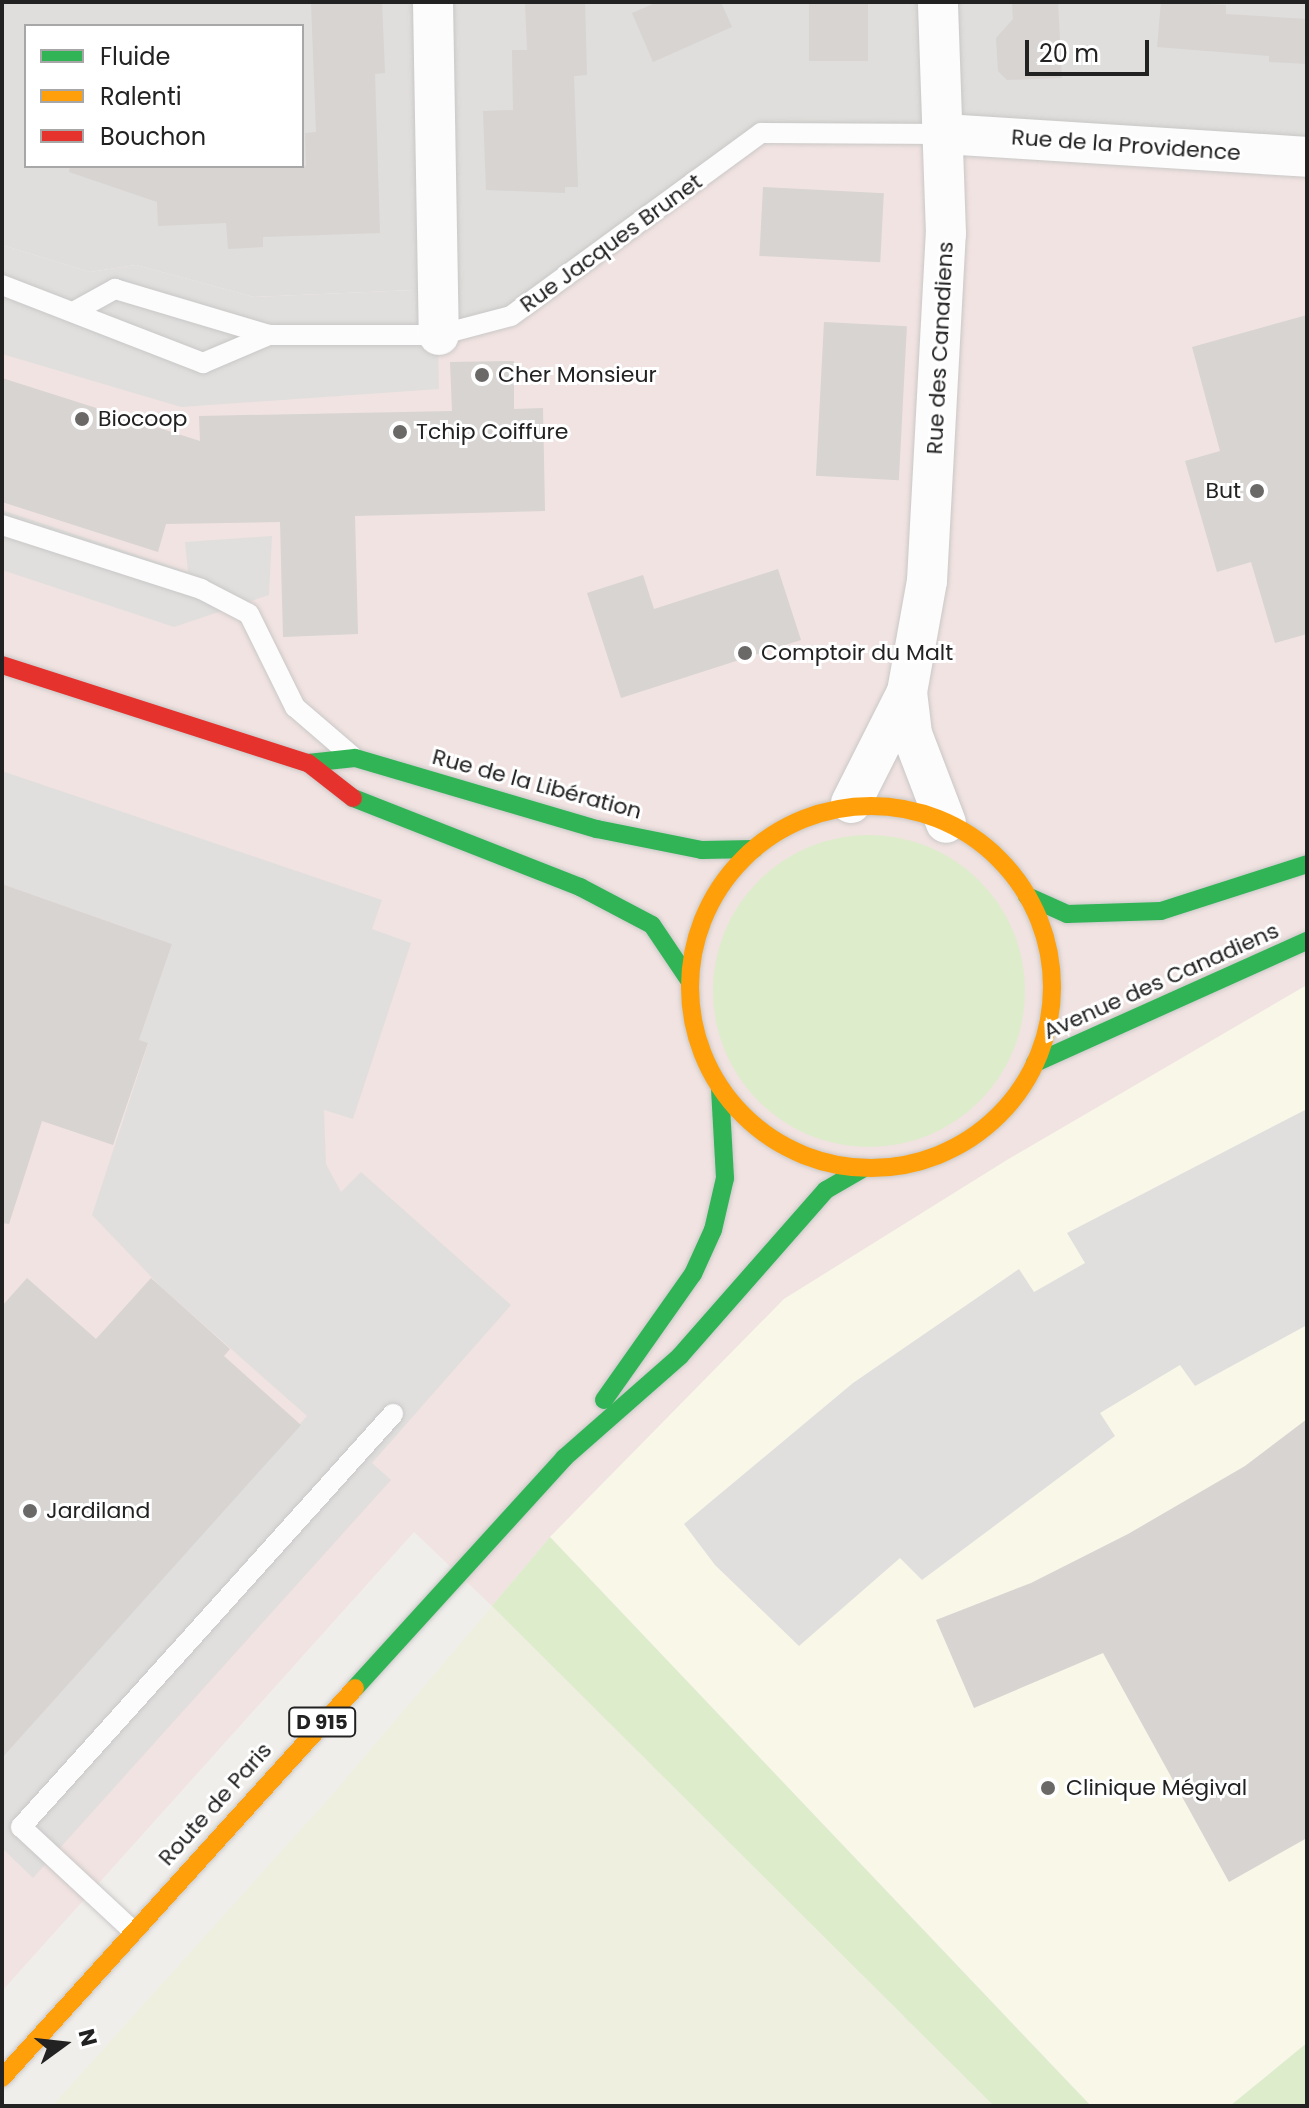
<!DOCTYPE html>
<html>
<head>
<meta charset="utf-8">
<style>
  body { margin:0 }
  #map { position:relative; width:1309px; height:2108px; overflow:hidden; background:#f0eeeb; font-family:Poppins,sans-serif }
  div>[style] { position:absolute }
  .residential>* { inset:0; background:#dfdedc }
  .commercial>* { inset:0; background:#f1e3e1 }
  .education>* { inset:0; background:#f8f7e8 }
  .farmland>* { inset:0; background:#efefdf }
  .grass>* { inset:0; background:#ddeccb }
  .round { border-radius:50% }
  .parking>* { inset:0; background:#e0dfde }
  .building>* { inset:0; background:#d7d4d2; transform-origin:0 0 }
  .roads { filter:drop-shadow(0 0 2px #c9c8c7) drop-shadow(0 0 2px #c9c8c7) }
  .lane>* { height:20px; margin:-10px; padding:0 10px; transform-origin:10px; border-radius:10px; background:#fdfcfc }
  .street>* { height:40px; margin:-20px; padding:0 20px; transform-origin:20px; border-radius:20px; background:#fdfcfc }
  .fast>* { height:18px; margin:-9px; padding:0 9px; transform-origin:9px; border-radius:9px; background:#30b455 }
  .slow>* { height:18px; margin:-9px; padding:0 9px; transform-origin:9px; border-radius:9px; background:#ff9f0a }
  .slow>.ring { margin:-9px; padding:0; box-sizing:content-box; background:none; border:18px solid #ff9f0a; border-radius:50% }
  .jam>* { height:18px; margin:-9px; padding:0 9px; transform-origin:9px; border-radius:9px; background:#e5322d }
  .dots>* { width:22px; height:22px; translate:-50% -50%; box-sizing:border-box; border:4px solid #fff; border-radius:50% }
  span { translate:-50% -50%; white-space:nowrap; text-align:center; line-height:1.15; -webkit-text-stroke:6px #fff; paint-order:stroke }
  .shield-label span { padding:2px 6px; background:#fff; border:2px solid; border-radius:6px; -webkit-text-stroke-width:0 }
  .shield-label { font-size:20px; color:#222; font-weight:700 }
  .street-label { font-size:22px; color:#222 }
  .poi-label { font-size:22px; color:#222 }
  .left { translate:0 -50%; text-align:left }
  .right { translate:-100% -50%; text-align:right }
  .frame { position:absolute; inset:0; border:4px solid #222; pointer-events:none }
  .legend { position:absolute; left:24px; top:24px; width:280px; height:144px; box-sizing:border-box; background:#fff; border:2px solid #a7a7a7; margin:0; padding:10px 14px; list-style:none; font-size:24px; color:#222 }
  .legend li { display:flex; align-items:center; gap:16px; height:40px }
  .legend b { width:40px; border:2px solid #a7a7a7 }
  .north { position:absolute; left:24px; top:2004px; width:80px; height:80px; -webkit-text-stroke:6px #fff; paint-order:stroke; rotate:75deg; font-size:22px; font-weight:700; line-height:32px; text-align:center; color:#222 }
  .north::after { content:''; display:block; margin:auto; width:28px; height:36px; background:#222; clip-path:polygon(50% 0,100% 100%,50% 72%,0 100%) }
  .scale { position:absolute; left:1025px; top:40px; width:124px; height:36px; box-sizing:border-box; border:4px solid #222; border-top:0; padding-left:10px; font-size:24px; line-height:28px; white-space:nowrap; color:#222; -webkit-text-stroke:6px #fff; paint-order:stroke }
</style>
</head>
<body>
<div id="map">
  <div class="residential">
    <i style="clip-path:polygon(evenodd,2px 2px,1307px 2px,1307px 172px,511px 316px,439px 335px,436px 289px,254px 297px,136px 265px,90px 272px,2px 245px,2px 2px,26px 26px,302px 26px,302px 166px,26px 166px,26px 26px)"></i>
  </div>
  <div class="commercial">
    <i style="clip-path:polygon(761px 133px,915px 135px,1307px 172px,1307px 985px,1007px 1160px,784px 1299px,550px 1537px,492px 1606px,414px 1532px,2px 1991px,2px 245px,90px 272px,136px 265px,254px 297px,437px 289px,439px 334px,511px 316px)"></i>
  </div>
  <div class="education">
    <i style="clip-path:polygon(1307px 985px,1307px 2043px,1230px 2106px,1091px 2106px,550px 1537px,784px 1299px,1007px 1160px)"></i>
  </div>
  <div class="farmland">
    <i style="clip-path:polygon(492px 1606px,994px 2106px,52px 2106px,331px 1796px)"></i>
  </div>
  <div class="grass">
    <i class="round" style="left:713px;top:835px;width:312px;height:312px"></i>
    <i style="clip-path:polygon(550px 1537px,1027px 2039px,1091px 2106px,994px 2106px,492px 1606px)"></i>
    <i style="clip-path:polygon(1307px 2043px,1307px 2106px,1230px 2106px)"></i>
  </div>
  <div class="parking">
    <i style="clip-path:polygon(2px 245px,90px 272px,136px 265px,254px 297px,437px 289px,439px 389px,181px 407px,2px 354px)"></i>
    <i style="clip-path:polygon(2px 510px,188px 572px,185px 542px,272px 536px,269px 595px,174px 627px,2px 570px)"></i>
    <i style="clip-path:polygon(2px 771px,382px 900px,372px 929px,411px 943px,353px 1119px,324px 1110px,326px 1164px,341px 1192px,361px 1172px,511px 1305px,372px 1463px,391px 1480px,33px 1878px,2px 1848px,2px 1758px,307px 1416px,161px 1287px,92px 1215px,148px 1044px,139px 1040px,172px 944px,2px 884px)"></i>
    <i style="clip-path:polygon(1307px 1109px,1307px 1325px,1195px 1386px,1180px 1365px,1100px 1413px,1115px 1436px,922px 1580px,900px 1558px,799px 1646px,715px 1565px,684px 1524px,853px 1383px,1019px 1269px,1034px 1292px,1085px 1263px,1067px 1233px)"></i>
  </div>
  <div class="building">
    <i style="clip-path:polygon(311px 2px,382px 2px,385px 73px,375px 74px,380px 233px,263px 237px,263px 247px,228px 249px,226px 223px,158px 226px,157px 202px,69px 172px,70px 166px,306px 166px,305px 133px,316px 132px)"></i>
    <i style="clip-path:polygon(525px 2px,585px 2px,587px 75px,574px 76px,578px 187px,565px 187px,565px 193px,486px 190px,483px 111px,513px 110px,512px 50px,527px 50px)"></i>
    <i style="clip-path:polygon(658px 2px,721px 2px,732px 27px,653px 62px,632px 13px)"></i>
    <i style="left:809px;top:2px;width:59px;height:59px"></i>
    <i style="clip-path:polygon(1012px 2px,1058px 2px,1062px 78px,1007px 80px,998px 71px,996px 38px,1013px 19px)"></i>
    <i style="clip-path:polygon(1161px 2px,1226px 5px,1226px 14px,1307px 19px,1307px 64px,1269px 62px,1269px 56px,1157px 47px)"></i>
    <i style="left:763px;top:187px;width:121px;height:69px;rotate:3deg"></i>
    <i style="clip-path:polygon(1307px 315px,1307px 634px,1275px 643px,1251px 562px,1217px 572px,1185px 461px,1220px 451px,1192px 347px)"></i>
    <i style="left:824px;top:322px;width:83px;height:154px;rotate:3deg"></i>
    <i style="clip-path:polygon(514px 361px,514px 409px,543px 408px,545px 511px,355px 516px,358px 634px,283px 637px,280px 522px,166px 524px,158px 552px,2px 502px,2px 378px,200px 441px,199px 416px,452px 411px,450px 362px)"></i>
    <i style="clip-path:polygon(778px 569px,801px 640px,621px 698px,587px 593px,643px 575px,654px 609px)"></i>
    <i style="clip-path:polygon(2px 884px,172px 944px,139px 1040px,148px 1043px,113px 1145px,42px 1121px,9px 1224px,2px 1223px)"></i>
    <i style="clip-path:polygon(27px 1278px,96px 1339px,151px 1278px,230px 1349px,224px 1356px,301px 1425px,2px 1758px,2px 1306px)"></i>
    <i style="clip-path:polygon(1307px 1419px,1307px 1838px,1229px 1882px,1103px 1653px,974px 1708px,936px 1620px,1031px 1583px,1128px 1534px,1245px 1466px)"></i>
  </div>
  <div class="roads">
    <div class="lane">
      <i style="left:2px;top:285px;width:216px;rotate:21.2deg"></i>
      <i style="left:203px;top:363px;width:72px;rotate:-23deg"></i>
      <i style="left:75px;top:311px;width:46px;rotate:-28.8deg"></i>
      <i style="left:115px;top:289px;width:161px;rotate:16.6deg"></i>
      <i style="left:269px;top:335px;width:170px"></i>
      <i style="left:439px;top:335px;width:74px;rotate:-14.8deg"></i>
      <i style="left:511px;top:316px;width:310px;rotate:-36.2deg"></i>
      <i style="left:761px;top:133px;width:183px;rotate:0.3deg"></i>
      <i style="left:2px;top:525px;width:209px;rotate:17.8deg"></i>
      <i style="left:201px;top:589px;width:54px;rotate:27.5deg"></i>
      <i style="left:249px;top:614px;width:104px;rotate:63.7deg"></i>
      <i style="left:295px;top:707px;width:75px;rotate:40.7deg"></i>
      <i style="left:132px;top:1930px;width:151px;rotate:-137.1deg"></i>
      <i style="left:21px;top:1827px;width:556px;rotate:-47.99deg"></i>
    </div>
    <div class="street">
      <i style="left:433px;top:2px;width:333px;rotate:89deg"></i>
      <i style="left:944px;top:134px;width:364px;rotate:3.6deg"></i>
      <i style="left:907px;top:692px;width:42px;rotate:83.2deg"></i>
      <i style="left:912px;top:734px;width:95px;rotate:69.1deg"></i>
      <i style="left:851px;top:803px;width:124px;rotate:-63.2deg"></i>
      <i style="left:907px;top:692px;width:113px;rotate:-79.8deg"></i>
      <i style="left:927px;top:581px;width:348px;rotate:-86.9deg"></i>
      <i style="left:946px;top:234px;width:232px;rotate:-92deg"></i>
    </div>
    <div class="fast">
      <i style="left:308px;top:763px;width:47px;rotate:-6.1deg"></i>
      <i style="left:355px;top:758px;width:252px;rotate:16.4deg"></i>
      <i style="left:597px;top:829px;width:107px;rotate:11.3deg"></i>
      <i style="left:702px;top:850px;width:52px;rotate:-1.1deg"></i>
      <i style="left:353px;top:798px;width:244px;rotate:21.4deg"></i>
      <i style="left:580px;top:887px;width:81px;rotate:27.8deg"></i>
      <i style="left:652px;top:925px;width:66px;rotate:56.1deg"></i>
      <i style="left:1027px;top:896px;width:44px;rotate:24.2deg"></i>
      <i style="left:1067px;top:914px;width:94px;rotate:-1.8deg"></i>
      <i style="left:1161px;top:911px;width:153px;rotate:-17.8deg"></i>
      <i style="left:1035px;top:1063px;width:298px;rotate:-24.2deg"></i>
      <i style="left:604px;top:1400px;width:154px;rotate:-54.8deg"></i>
      <i style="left:693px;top:1274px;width:48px;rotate:-65.6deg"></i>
      <i style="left:713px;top:1230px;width:53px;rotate:-77deg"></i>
      <i style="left:725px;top:1178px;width:90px;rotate:-93.2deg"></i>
      <i style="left:355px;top:1688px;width:311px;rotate:-47.7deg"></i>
      <i style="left:564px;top:1458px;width:154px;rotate:-41.3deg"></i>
      <i style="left:680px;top:1356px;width:221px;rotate:-48.7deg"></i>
      <i style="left:826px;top:1190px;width:44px;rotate:-30.1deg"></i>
    </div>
    <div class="slow">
      <i class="ring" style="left:690px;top:806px;width:344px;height:344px"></i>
      <i style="left:2px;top:2078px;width:526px;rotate:-47.85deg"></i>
    </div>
    <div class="jam">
      <i style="left:2px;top:665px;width:321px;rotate:17.8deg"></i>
      <i style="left:308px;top:763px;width:57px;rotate:37.9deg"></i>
    </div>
  </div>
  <div class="dots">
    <i style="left:482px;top:375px;background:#6a6968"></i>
    <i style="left:82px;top:419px;background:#6a6968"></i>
    <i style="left:400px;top:432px;background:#6a6968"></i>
    <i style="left:1257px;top:491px;background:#6a6968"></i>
    <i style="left:745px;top:653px;background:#6a6968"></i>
    <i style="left:30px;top:1511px;background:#6a6968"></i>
    <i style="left:1048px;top:1788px;background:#6a6968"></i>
  </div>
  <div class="shield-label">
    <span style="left:322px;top:1722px">D 915</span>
  </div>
  <div class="street-label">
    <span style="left:1126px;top:145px;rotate:4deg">Rue de la Providence</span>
    <span style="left:611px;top:243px;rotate:-36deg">Rue Jacques Brunet</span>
    <span style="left:940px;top:348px;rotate:-87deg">Rue des Canadiens</span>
    <span style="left:537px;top:784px;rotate:15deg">Rue de la Libération</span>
    <span style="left:1161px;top:981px;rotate:-24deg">Avenue des Canadiens</span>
    <span style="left:215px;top:1804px;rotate:-48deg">Route de Paris</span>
  </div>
  <div class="poi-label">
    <span class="left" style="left:498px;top:375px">Cher Monsieur</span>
    <span class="left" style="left:98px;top:419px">Biocoop</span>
    <span class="left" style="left:416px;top:432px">Tchip Coiffure</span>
    <span class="right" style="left:1241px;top:491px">But</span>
    <span class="left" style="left:761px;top:653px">Comptoir du Malt</span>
    <span class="left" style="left:46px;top:1511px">Jardiland</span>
    <span class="left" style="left:1066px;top:1788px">Clinique Mégival</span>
  </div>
  <div class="frame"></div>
  <ul class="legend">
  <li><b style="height:10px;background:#30b455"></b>Fluide</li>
  <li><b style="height:10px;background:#ff9f0a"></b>Ralenti</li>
  <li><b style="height:10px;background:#e5322d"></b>Bouchon</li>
  </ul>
  <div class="north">N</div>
  <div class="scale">20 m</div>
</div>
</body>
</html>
